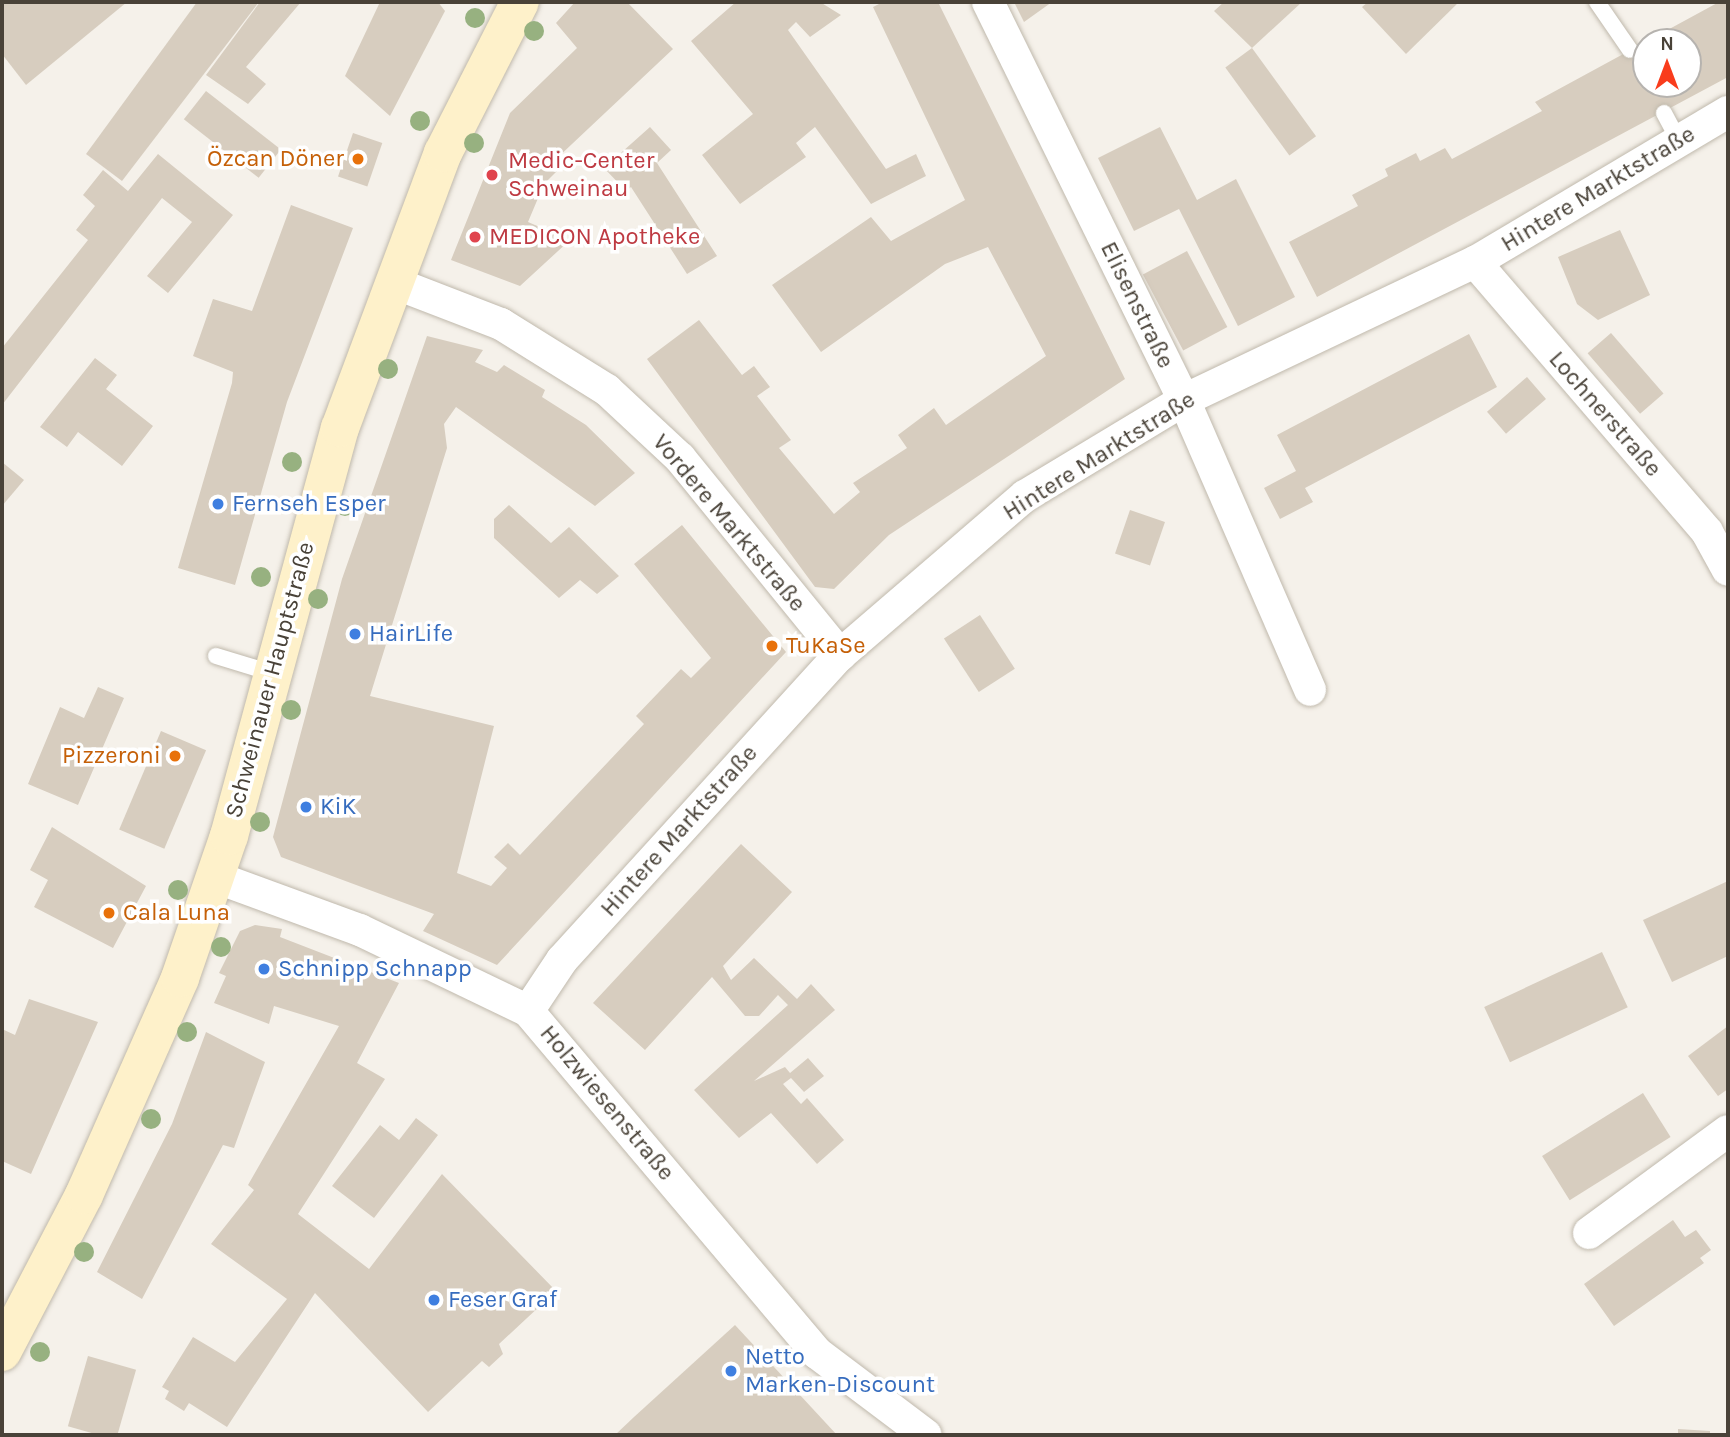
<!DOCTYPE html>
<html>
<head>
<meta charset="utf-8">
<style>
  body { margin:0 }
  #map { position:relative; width:1730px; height:1437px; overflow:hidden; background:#f5f1ea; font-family:Karla,sans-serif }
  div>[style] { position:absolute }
  .building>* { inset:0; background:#d7cdbf; transform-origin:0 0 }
  .roads { filter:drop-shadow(0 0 2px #c0b9ac) drop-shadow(0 0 2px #c0b9ac) }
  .service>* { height:16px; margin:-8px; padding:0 8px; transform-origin:8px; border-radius:8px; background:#fff }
  .minor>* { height:32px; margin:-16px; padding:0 16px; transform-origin:16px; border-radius:16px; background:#fff }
  .secondary>* { height:38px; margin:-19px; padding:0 19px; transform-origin:19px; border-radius:19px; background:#fef1ca }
  .trees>* { width:20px; height:20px; margin:-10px; border-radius:50%; background:#97b180 }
  .dots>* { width:19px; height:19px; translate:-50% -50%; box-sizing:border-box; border:4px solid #fff; border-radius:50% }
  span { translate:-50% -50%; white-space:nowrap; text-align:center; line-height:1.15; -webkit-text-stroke:7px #fff; paint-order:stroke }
  .food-label { font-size:24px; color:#c56008 }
  .right { translate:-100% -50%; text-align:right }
  .left { translate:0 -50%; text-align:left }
  .health-label { font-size:24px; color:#be3a42 }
  .street-label { font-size:24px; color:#494238 }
  .shop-label { font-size:24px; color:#366cbe }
  .frame { position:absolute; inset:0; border:4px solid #494238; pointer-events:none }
  .north { position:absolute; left:1632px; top:28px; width:70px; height:70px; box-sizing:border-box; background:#fff; border:2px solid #b6b3af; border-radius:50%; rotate:0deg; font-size:19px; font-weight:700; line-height:28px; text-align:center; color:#494238 }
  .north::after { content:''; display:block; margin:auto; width:24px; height:32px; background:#f93c1c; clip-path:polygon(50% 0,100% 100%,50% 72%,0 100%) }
</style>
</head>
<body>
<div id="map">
  <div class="building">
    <i style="clip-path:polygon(2px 2px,127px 2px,26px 85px,2px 54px)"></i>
    <i style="clip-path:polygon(197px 2px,259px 2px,122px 181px,86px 154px)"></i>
    <i style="clip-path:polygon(260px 2px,301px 2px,246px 67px,266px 84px,248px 104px,206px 75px)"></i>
    <i style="clip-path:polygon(380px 2px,438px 2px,445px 11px,390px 116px,345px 76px)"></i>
    <i style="clip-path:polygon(575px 2px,627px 2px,673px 49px,555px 160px,562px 166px,544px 184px,528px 222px,570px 240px,520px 286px,451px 260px,510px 113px,577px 48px,556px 23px)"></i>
    <i style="clip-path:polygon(736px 2px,820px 2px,841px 15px,810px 37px,796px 22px,788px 30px,886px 169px,916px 154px,926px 176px,871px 204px,815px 127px,796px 143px,806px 157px,740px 204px,702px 155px,753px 114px,691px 41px)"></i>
    <i style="clip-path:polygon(883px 2px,938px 2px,1125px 379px,889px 535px,834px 589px,815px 587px,647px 359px,699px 320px,742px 375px,754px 366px,770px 387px,757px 396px,791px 440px,779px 448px,834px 514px,860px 492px,853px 483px,907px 448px,898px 435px,934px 408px,946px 425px,1046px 356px,988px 247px,945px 264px,821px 352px,772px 285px,871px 217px,891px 241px,965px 200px,873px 7px)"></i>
    <i style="clip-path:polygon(1014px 2px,1052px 2px,1024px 22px)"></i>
    <i style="clip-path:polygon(1224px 2px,1302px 2px,1252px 48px,1214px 11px)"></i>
    <i style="clip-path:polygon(1368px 2px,1459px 2px,1406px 54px,1362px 7px)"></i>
    <i style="clip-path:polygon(evenodd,1719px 2px,1728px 2px,1728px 77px,1317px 297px,1289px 242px,1358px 206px,1352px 195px,1388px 176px,1385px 169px,1416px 153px,1420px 161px,1445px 148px,1452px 159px,1542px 111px,1535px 102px,1719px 2px,1646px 42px,1688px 42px,1688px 84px,1646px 84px,1646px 42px)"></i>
    <i style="left:1252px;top:48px;width:109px;height:33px;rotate:54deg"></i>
    <i style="left:206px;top:91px;width:95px;height:36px;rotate:38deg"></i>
    <i style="clip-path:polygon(650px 127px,671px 150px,657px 163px,717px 256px,687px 274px,631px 187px,626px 191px,604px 168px)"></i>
    <i style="clip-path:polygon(1160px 127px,1197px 200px,1236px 179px,1295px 297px,1238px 326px,1179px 209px,1134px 231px,1098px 158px)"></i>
    <i style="left:353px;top:133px;width:31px;height:46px;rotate:19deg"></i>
    <i style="clip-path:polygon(158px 154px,233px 215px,168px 293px,147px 276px,192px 222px,162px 198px,2px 405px,2px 348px,88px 240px,76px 230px,95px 206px,83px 195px,103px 170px,128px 191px)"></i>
    <i style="clip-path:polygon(291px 205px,353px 228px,287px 402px,235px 585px,178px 568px,232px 383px,233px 372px,193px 356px,213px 299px,252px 311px)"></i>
    <i style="clip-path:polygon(1620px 230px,1650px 295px,1598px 320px,1577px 304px,1558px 257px)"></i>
    <i style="left:1187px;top:251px;width:86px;height:50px;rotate:62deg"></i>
    <i style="left:1611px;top:333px;width:80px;height:31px;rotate:49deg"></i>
    <i style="clip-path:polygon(1469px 334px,1497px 387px,1305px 488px,1313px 502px,1280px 519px,1264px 488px,1296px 471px,1277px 435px)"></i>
    <i style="clip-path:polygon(427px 336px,483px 350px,475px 362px,497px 372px,504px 365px,545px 390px,542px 397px,586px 425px,635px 473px,595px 506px,456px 407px,444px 424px,447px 448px,370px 696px,494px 726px,457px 873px,491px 886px,507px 868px,494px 857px,508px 843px,520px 855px,644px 724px,636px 716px,681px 669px,691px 678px,711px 658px,634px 564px,682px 525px,786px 652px,497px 965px,423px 931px,434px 914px,281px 857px,273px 837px,342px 579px)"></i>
    <i style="clip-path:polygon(95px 358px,117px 375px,106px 389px,153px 426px,122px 466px,78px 432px,67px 447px,40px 427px)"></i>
    <i style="left:1527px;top:377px;width:29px;height:53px;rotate:49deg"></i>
    <i style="clip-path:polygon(2px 462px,24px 480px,2px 506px)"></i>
    <i style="clip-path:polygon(509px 505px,551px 543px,569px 527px,619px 576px,597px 594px,580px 580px,559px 598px,494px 538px,494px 519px)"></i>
    <i style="left:1130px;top:510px;width:37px;height:46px;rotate:19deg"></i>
    <i style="left:980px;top:615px;width:64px;height:43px;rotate:57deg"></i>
    <i style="clip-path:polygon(98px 687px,124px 698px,78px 805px,28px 784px,60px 707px,84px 718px)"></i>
    <i style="left:161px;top:731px;width:49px;height:107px;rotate:23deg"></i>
    <i style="clip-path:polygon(52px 827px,146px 886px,113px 948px,34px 907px,48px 880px,30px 870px)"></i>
    <i style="clip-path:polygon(741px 844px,792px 892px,723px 966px,731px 980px,754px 958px,797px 999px,811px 984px,835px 1010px,754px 1081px,785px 1067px,790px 1073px,808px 1058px,824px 1076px,804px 1092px,791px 1078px,783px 1084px,801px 1104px,807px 1098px,844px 1140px,817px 1164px,771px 1113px,739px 1138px,694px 1090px,788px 1005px,778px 995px,759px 1016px,745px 1016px,712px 977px,645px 1050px,593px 1003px)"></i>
    <i style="clip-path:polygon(1728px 881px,1728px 956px,1672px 982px,1643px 920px)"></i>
    <i style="clip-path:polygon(255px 925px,282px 929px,280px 937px,399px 983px,357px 1063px,385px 1079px,298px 1214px,369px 1269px,442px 1174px,556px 1291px,499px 1344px,503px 1354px,489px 1367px,482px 1361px,428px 1412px,315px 1293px,227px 1427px,189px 1403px,184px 1411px,165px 1399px,169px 1391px,162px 1387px,193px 1337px,235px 1362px,287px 1299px,211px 1244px,254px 1190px,248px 1185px,339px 1026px,274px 1006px,269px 1024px,214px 1003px,226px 976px,219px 973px,240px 931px)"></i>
    <i style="left:1602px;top:952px;width:61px;height:130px;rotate:65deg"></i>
    <i style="clip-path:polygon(29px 999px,98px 1022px,31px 1174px,2px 1161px,2px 1029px,15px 1035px)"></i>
    <i style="clip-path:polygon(1728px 1026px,1728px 1089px,1718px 1096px,1688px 1056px)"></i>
    <i style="clip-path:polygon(206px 1032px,265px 1062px,234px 1148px,223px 1145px,142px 1299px,97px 1272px,172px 1124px)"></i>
    <i style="left:1643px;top:1093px;width:52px;height:119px;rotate:58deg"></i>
    <i style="clip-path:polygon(416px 1118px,438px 1135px,374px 1218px,332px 1186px,380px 1125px,399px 1140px)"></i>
    <i style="clip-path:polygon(1673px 1220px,1685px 1237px,1696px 1230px,1711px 1250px,1700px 1258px,1704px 1263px,1614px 1326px,1584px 1284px)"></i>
    <i style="clip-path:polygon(735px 1325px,837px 1435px,615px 1435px,634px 1417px)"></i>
    <i style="left:88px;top:1356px;width:50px;height:73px;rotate:16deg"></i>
    <i style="clip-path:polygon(1678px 1429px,1710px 1431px,1710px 1435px,1678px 1435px)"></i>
  </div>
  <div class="roads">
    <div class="service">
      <i style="left:1597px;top:2px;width:58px;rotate:55.5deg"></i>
      <i style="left:1664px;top:113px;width:32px;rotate:62deg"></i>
      <i style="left:216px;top:656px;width:59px;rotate:16.9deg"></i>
    </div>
    <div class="minor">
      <i style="left:988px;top:2px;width:444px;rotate:63.8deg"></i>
      <i style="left:1184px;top:400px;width:316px;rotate:66.5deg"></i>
      <i style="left:1475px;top:262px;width:356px;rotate:49.3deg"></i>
      <i style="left:1707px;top:532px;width:43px;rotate:61.1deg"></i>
      <i style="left:392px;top:282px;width:117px;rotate:21.1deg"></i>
      <i style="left:501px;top:324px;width:125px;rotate:31.9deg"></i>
      <i style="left:607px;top:390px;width:100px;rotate:43deg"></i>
      <i style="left:680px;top:458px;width:254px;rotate:50.9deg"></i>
      <i style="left:215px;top:877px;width:154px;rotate:20.1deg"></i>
      <i style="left:360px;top:930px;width:187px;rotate:25.7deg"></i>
      <i style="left:528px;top:1011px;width:448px;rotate:49.8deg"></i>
      <i style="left:817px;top:1353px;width:136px;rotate:37deg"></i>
      <i style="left:528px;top:1011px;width:61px;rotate:-56.3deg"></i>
      <i style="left:562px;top:960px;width:413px;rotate:-47.7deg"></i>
      <i style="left:840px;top:655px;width:244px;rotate:-40.7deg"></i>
      <i style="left:1025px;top:496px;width:186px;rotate:-31.1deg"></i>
      <i style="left:1184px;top:400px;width:322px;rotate:-25.4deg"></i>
      <i style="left:1475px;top:262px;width:294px;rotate:-30.7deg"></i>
      <i style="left:1589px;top:1233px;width:172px;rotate:-36.3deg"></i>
    </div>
    <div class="secondary">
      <i style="left:2px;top:1352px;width:177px;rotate:-62.4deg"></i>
      <i style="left:84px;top:1195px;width:237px;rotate:-66.1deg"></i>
      <i style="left:180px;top:978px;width:150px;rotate:-71deg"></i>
      <i style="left:229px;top:836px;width:423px;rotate:-74.8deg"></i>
      <i style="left:340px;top:428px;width:294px;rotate:-69.5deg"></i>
      <i style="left:443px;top:153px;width:169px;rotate:-63deg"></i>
    </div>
  </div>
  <div class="trees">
    <i style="left:475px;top:18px"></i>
    <i style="left:534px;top:31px"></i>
    <i style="left:420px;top:121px"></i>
    <i style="left:474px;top:143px"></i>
    <i style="left:388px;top:369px"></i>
    <i style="left:292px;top:462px"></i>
    <i style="left:345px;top:506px"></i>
    <i style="left:261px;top:577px"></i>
    <i style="left:318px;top:599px"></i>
    <i style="left:291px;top:710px"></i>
    <i style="left:260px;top:822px"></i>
    <i style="left:178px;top:890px"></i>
    <i style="left:221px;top:947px"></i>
    <i style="left:187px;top:1032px"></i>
    <i style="left:151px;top:1119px"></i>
    <i style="left:84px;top:1252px"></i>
    <i style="left:40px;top:1352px"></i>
  </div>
  <div class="dots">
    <i style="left:358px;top:159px;background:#e8710a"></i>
    <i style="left:492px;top:175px;background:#e0444e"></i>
    <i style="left:475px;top:237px;background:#e0444e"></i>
    <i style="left:218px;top:504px;background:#3f7fe0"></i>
    <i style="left:355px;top:634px;background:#3f7fe0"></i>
    <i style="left:772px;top:646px;background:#e8710a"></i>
    <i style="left:175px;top:756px;background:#e8710a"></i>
    <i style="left:306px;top:807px;background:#3f7fe0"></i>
    <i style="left:109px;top:913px;background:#e8710a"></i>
    <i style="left:264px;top:969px;background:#3f7fe0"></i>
    <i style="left:434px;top:1300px;background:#3f7fe0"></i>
    <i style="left:731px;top:1371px;background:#3f7fe0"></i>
  </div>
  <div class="food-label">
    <span class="right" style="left:344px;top:159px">Özcan Döner</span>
    <span class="left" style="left:786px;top:646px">TuKaSe</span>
    <span class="right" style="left:161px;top:756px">Pizzeroni</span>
    <span class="left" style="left:123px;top:913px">Cala Luna</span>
  </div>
  <div class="health-label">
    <span class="left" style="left:508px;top:175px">Medic-Center<br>Schweinau</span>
    <span class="left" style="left:489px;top:237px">MEDICON Apotheke</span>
  </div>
  <div class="street-label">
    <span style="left:1598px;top:189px;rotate:-31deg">Hintere Marktstraße</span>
    <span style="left:1137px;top:305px;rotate:64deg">Elisenstraße</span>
    <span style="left:1605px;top:414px;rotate:49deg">Lochnerstraße</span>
    <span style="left:1099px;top:456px;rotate:-32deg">Hintere Marktstraße</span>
    <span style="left:729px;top:523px;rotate:50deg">Vordere Marktstraße</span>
    <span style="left:270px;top:680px;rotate:-75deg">Schweinauer Hauptstraße</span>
    <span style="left:679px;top:831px;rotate:-48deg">Hintere Marktstraße</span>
    <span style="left:607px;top:1103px;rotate:50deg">Holzwiesenstraße</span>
  </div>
  <div class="shop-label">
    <span class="left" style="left:232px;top:504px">Fernseh Esper</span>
    <span class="left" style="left:369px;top:634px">HairLife</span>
    <span class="left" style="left:320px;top:807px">KiK</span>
    <span class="left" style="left:278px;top:969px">Schnipp Schnapp</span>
    <span class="left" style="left:448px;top:1300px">Feser Graf</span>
    <span class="left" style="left:745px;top:1371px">Netto<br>Marken-Discount</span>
  </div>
  <div class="frame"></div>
  <div class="north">N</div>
</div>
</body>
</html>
